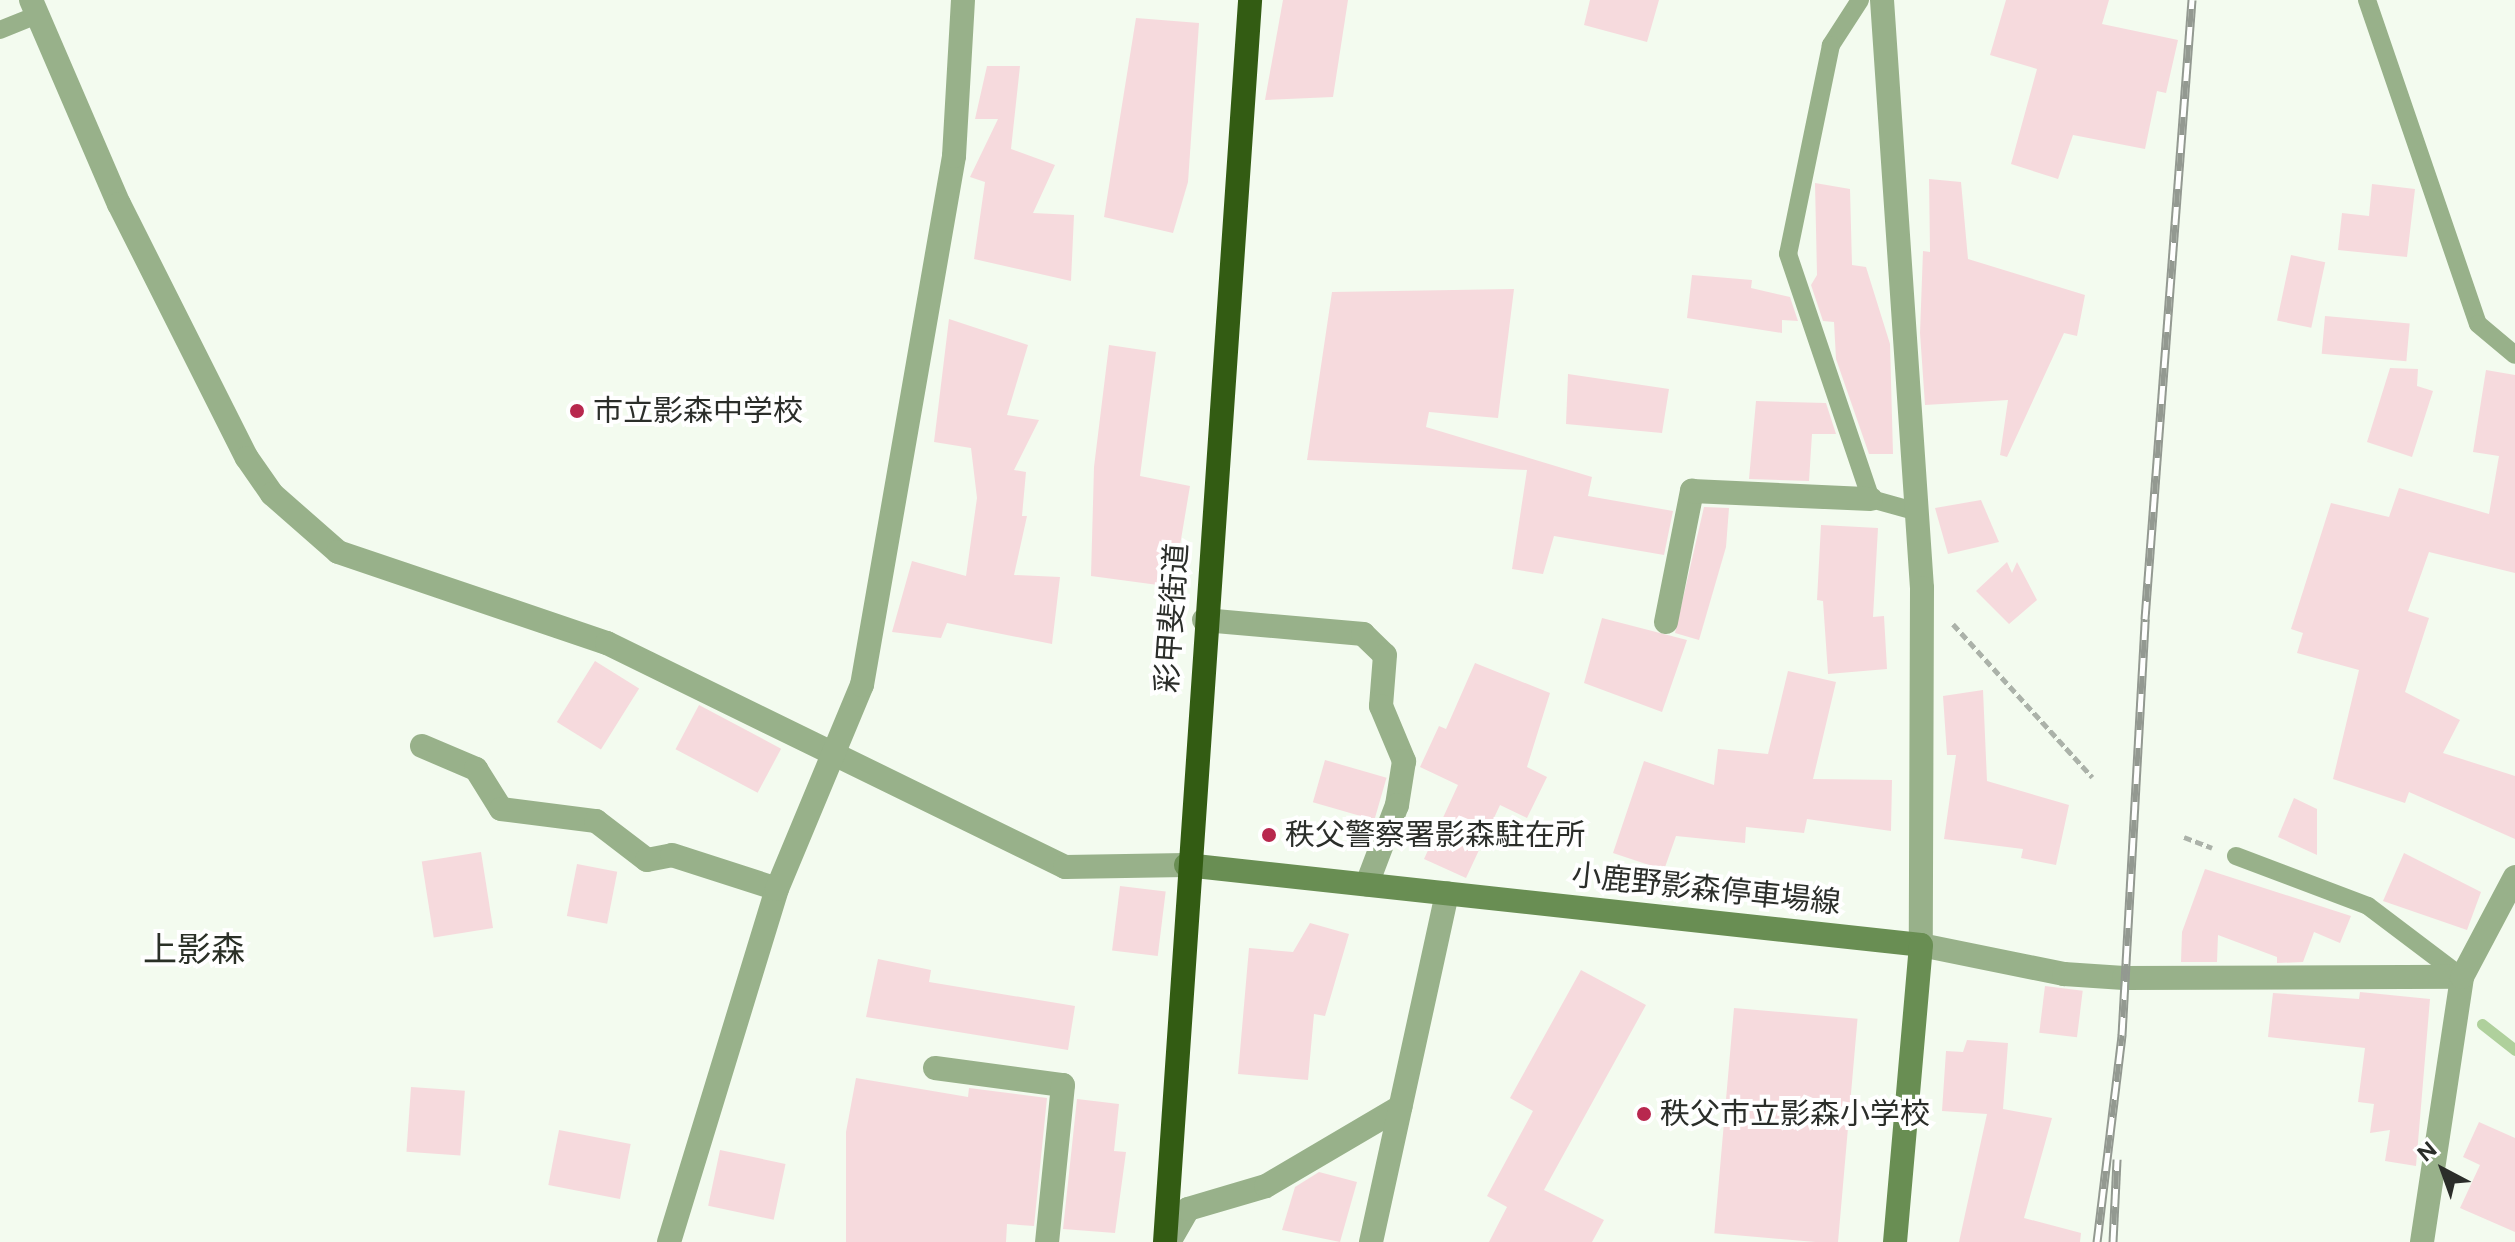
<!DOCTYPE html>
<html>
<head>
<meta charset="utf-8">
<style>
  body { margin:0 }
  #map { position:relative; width:2515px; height:1242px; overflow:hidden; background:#f3fbef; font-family:Figtree,"Noto Sans JP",sans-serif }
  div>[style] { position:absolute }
  .stream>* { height:11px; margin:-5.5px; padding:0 5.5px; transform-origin:5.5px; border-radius:5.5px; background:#afd09c }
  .building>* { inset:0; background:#f6dadd; transform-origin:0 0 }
  .path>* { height:5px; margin-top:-2.5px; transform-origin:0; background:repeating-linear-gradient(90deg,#abb2a9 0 8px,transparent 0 12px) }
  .lane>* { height:18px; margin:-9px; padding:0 9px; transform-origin:9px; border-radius:9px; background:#98b18a }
  .street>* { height:24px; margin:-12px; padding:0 12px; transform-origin:12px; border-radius:12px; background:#98b18a }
  .secondary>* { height:24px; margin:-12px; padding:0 12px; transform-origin:12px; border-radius:12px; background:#698e53 }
  .highway>* { height:24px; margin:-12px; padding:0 12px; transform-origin:12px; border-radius:12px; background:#335c13 }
  .rail>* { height:9px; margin-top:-4.5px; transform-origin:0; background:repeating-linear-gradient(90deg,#fff 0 18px,#939991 0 36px); box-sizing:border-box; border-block:2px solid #939991 }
  .dots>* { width:22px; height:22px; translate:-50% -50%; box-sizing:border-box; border:4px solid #fff; border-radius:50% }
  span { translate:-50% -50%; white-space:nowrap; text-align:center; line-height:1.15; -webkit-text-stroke:8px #fff; paint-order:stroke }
  .poi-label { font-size:30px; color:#2b2e2a }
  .left { translate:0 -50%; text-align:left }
  .street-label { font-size:30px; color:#2b2e2a }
  .quarter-label { font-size:34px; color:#2a3027 }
  .north { position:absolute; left:2403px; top:1130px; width:80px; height:80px; -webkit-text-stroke:6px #fff; paint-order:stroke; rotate:319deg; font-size:22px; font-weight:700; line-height:32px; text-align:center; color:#2b2e2a }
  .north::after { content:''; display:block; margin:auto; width:28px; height:36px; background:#2b2e2a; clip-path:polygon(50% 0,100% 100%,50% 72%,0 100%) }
</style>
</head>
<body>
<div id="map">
  <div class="stream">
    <i style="left:2482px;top:1024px;width:42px;rotate:38.2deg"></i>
  </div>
  <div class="building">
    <i style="clip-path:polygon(1283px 0,1348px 0,1333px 97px,1265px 100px)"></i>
    <i style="clip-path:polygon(1590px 0,1659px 0,1647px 42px,1584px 25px)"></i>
    <i style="clip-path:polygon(2006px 0,2109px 0,2102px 24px,2178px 40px,2166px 93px,2157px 91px,2145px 149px,2073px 135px,2058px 179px,2011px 164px,2037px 69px,1990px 55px)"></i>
    <i style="clip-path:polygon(1136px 18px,1199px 23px,1188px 182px,1173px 233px,1104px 217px)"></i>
    <i style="clip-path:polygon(987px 66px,1020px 66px,1011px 149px,1055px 165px,1033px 213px,1074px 215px,1071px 281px,974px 259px,985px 182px,970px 177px,998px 119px,975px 119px)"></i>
    <i style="clip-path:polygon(1929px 179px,1961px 182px,1968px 259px,2085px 295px,2077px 336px,2064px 333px,2007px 457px,2000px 455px,2008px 400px,1925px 405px,1920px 333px,1923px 251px,1930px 252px)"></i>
    <i style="clip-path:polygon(1815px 183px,1850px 189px,1852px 265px,1866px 267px,1890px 344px,1893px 454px,1869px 454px,1836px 359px,1834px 322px,1823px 321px,1811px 285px,1817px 275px)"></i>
    <i style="clip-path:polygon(2372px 184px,2415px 189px,2407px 257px,2338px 250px,2342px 213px,2369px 216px)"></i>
    <i style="left:2291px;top:255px;width:35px;height:67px;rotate:12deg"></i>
    <i style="clip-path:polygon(1692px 275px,1752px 280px,1751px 288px,1790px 297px,1798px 321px,1782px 320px,1782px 333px,1687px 318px)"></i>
    <i style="clip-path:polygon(1514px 289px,1498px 418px,1429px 412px,1426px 427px,1592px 477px,1588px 496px,1673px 511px,1664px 555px,1554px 536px,1543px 574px,1512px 569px,1527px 470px,1307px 460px,1332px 292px)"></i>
    <i style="left:2325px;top:316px;width:85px;height:38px;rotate:5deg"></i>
    <i style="clip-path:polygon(949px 319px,1028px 345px,1007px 415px,1039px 420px,1014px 470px,1026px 472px,1022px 516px,1027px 516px,1014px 575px,1060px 577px,1052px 644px,947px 623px,941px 638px,892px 632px,912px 561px,966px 576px,977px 498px,971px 448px,934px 442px)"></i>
    <i style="clip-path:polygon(1109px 345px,1156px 352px,1140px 476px,1190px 486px,1173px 587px,1091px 576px,1094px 467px)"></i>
    <i style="clip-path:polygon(2390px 368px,2418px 369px,2417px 386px,2433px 391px,2412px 457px,2367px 442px)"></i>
    <i style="clip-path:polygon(2486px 370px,2515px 375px,2515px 573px,2429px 552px,2408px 611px,2429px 618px,2405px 692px,2460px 720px,2443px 753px,2515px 776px,2515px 839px,2409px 792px,2405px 803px,2333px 779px,2359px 670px,2297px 653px,2303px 633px,2291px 629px,2331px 503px,2389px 517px,2399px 488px,2489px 514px,2499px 456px,2473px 452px)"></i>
    <i style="clip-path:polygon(1568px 374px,1669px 389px,1662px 433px,1566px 424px)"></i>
    <i style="clip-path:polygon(1756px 401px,1826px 403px,1836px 434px,1812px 434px,1809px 481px,1749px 479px)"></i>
    <i style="clip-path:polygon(1981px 500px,1999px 542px,1948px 554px,1935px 508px)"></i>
    <i style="clip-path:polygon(1704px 507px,1729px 508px,1726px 547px,1699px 640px,1675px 633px)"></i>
    <i style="clip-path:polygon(1821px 525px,1878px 528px,1873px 617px,1884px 616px,1887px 669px,1828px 674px,1823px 601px,1817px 600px)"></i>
    <i style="clip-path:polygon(2007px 562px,2012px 573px,2017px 562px,2037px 600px,2009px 624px,1976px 591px)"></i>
    <i style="clip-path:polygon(1602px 618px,1687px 640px,1662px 712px,1584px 683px)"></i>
    <i style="left:595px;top:661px;width:52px;height:72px;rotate:32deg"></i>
    <i style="clip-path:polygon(1475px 663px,1550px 693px,1527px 767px,1547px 777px,1527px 818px,1500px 805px,1466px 878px,1424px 859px,1458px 785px,1420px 767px,1439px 726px,1446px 729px)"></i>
    <i style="clip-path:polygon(1788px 671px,1836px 682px,1813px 779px,1892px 780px,1891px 831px,1807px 819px,1804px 833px,1746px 827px,1745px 843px,1676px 836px,1664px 870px,1613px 853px,1644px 761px,1714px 785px,1718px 749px,1768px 754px)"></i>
    <i style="clip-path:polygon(1983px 690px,1987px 781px,2069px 805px,2056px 865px,2021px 858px,2023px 849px,1944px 839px,1956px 755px,1947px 755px,1943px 696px)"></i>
    <i style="left:699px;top:705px;width:93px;height:50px;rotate:28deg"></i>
    <i style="left:1325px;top:760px;width:64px;height:44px;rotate:16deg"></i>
    <i style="clip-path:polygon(2294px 798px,2317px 809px,2317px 855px,2278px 837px)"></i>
    <i style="left:481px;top:852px;width:77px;height:60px;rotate:81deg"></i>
    <i style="clip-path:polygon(2404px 853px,2481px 892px,2467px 930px,2383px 901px)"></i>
    <i style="left:577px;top:864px;width:41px;height:53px;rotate:11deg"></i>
    <i style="clip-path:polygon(2205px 869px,2351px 916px,2340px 943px,2314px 932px,2303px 962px,2277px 963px,2277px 957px,2218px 935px,2217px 962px,2181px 962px,2182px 932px)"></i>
    <i style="left:1120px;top:886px;width:46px;height:65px;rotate:7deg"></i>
    <i style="clip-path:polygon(1310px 923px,1349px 934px,1325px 1016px,1314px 1014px,1308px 1080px,1238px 1074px,1249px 948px,1293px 952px)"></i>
    <i style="clip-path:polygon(878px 959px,931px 970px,929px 982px,1075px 1006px,1068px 1050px,866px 1017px)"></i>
    <i style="clip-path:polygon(1581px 970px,1646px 1005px,1544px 1190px,1604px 1220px,1592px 1242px,1489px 1242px,1507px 1207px,1487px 1196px,1533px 1111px,1510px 1098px)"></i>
    <i style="left:2045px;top:986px;width:38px;height:47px;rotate:7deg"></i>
    <i style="clip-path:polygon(2360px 992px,2430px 999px,2416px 1166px,2385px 1161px,2390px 1130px,2370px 1133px,2374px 1104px,2358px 1102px,2365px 1048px,2268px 1037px,2273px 993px,2359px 999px)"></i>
    <i style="left:1734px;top:1008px;width:124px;height:226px;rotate:5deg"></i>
    <i style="clip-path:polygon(1967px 1040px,2008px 1043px,2003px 1109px,2052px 1118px,2024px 1218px,2081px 1233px,2080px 1242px,1959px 1242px,1987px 1114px,1942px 1111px,1946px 1051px,1963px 1052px)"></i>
    <i style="clip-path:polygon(856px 1078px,968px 1097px,969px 1088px,1047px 1098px,1034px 1226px,1007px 1224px,1006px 1242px,846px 1242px,846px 1132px)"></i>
    <i style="left:411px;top:1087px;width:54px;height:65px;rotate:4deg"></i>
    <i style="clip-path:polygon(1077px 1099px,1119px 1104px,1114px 1151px,1126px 1152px,1115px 1233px,1063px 1229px)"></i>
    <i style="clip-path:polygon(2479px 1122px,2515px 1138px,2515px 1232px,2460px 1208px,2480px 1165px,2463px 1157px)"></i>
    <i style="left:559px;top:1130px;width:73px;height:56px;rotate:11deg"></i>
    <i style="left:720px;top:1150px;width:67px;height:57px;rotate:12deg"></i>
    <i style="clip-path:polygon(1319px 1172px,1357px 1182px,1340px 1242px,1282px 1230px,1295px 1187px)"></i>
  </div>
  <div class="path">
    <i style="left:1953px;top:624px;width:207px;rotate:47.7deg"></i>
    <i style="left:2184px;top:837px;width:30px;rotate:21deg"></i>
  </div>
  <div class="lane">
    <i style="left:1860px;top:0;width:54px;rotate:122.8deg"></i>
    <i style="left:1831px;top:45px;width:213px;rotate:101.6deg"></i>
    <i style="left:1788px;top:254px;width:259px;rotate:71.3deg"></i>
    <i style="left:1871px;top:499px;width:49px;rotate:15.5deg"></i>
    <i style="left:2367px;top:0;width:342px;rotate:71.1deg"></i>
    <i style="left:2478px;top:324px;width:48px;rotate:40deg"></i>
    <i style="left:0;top:30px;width:40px;rotate:-22deg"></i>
    <i style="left:2236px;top:856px;width:141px;rotate:20.7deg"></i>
    <i style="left:2368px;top:906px;width:118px;rotate:37.1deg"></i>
  </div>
  <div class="street">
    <i style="left:31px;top:0;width:222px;rotate:66.7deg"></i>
    <i style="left:119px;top:204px;width:284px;rotate:63.3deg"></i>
    <i style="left:247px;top:458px;width:44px;rotate:55.2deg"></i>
    <i style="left:272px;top:494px;width:88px;rotate:41.3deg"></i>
    <i style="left:338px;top:552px;width:284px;rotate:18.7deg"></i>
    <i style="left:607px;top:643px;width:510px;rotate:26.06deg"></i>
    <i style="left:1065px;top:867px;width:121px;rotate:-0.9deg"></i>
    <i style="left:1882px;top:0;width:589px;rotate:86.11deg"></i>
    <i style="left:1922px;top:588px;width:357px;rotate:90.2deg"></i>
    <i style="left:1921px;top:945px;width:146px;rotate:11.5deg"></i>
    <i style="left:2064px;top:974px;width:60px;rotate:3.8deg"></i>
    <i style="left:2124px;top:978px;width:338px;rotate:-0.2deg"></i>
    <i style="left:1204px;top:620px;width:160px;rotate:5deg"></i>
    <i style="left:1363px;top:634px;width:30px;rotate:44deg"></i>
    <i style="left:1385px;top:655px;width:51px;rotate:94.5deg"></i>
    <i style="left:1381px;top:706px;width:60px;rotate:67.3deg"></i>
    <i style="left:1404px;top:761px;width:45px;rotate:99deg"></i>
    <i style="left:1397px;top:805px;width:85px;rotate:110.8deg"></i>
    <i style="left:1666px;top:622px;width:134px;rotate:-78.8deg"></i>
    <i style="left:1692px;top:491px;width:179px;rotate:2.6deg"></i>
    <i style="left:422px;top:746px;width:59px;rotate:23.1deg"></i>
    <i style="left:476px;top:769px;width:47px;rotate:58deg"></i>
    <i style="left:501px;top:809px;width:96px;rotate:7.2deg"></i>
    <i style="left:596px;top:821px;width:64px;rotate:37.4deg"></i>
    <i style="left:647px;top:860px;width:25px;rotate:-11deg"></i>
    <i style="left:672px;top:855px;width:110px;rotate:17.9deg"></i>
    <i style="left:935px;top:1068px;width:129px;rotate:7.6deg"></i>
    <i style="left:1063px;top:1085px;width:158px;rotate:95.8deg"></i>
    <i style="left:669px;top:1242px;width:369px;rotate:-73deg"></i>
    <i style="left:777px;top:889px;width:221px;rotate:-67.4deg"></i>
    <i style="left:862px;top:685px;width:537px;rotate:-80.13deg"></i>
    <i style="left:954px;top:156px;width:156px;rotate:-86.7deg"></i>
    <i style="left:1169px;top:1242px;width:38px;rotate:-60deg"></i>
    <i style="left:1188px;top:1209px;width:81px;rotate:-16.4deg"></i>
    <i style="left:1266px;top:1186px;width:156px;rotate:-30.5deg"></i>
    <i style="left:1371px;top:1242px;width:357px;rotate:-77.7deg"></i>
    <i style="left:2422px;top:1242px;width:268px;rotate:-81.4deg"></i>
    <i style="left:2462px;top:977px;width:113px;rotate:-62.1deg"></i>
  </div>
  <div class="secondary">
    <i style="left:1186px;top:865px;width:739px;rotate:6.21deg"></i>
    <i style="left:1921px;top:945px;width:298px;rotate:95deg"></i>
  </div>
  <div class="highway">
    <i style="left:1165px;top:1242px;width:1245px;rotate:-86.08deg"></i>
  </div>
  <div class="rail">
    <i style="left:2097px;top:1242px;width:209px;rotate:-83.1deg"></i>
    <i style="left:2122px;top:1035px;width:417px;rotate:-86.8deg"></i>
    <i style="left:2145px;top:619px;width:621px;rotate:-85.66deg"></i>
    <i style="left:2113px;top:1242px;width:83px;rotate:-87.2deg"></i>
  </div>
  <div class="dots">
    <i style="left:577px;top:411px;background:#b8284e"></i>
    <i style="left:1269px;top:835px;background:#b8284e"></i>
    <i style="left:1644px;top:1114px;background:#b8284e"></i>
  </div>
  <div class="poi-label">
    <span class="left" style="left:593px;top:411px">市立影森中学校</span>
    <span class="left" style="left:1285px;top:835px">秩父警察署影森駐在所</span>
    <span class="left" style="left:1660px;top:1114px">秩父市立影森小学校</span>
  </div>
  <div class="street-label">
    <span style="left:1172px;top:618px;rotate:-86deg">彩甲斐街道</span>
    <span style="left:1706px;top:889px;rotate:6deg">小鹿野影森停車場線</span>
  </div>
  <div class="quarter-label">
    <span style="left:194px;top:950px">上影森</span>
  </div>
  <div class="north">N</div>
</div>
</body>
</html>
